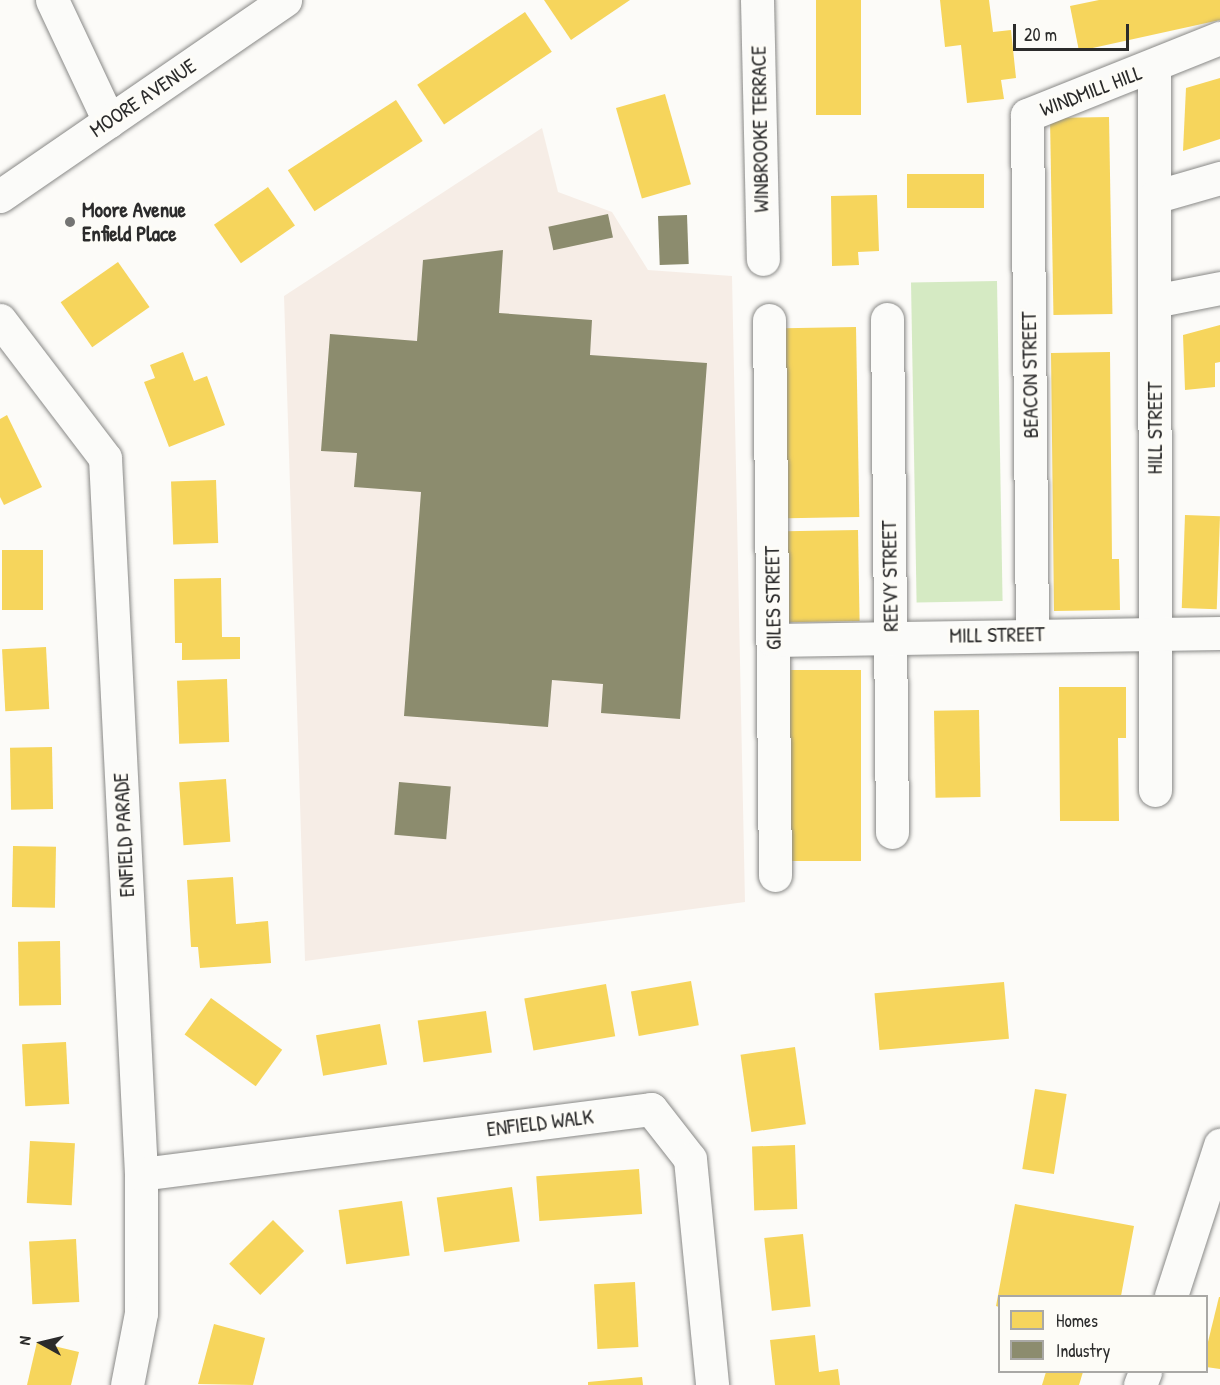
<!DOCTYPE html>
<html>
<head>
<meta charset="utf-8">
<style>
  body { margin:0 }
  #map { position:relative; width:1220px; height:1385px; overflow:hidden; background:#fcfbf8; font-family:"Patrick Hand",sans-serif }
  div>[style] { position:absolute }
  .built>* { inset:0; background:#f6ede6 }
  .green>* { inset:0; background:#d5eac3; transform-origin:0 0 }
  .homes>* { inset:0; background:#f6d55c; transform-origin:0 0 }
  .industry>* { inset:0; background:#8c8c6e; transform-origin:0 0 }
  .roads { filter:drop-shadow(0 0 2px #898987) drop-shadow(0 0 2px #898987) }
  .street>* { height:33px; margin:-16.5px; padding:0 16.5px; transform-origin:16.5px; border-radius:16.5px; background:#fbfbf9 }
  .secondary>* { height:33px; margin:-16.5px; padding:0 16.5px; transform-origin:16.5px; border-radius:16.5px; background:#fbfbf9 }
  .dots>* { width:16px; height:16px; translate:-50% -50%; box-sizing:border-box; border:3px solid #fdfcf7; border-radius:50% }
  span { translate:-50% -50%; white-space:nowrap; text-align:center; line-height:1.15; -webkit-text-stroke:6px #fdfcf7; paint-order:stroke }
  .street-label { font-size:21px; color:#2b2b2b }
  .poi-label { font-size:21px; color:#2b2b2b; font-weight:700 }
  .left { translate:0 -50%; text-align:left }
  .legend { position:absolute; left:998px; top:1295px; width:210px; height:78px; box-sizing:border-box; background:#fdfcf7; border:2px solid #a9a8a5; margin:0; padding:8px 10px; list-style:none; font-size:18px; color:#2b2b2b }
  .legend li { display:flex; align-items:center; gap:12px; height:30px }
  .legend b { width:30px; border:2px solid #a9a8a5 }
  .north { position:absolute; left:12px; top:1313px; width:60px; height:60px; -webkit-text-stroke:4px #fdfcf7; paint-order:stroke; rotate:278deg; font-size:16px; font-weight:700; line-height:24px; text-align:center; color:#2b2b2b }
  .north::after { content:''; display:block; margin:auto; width:21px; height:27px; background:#2b2b2b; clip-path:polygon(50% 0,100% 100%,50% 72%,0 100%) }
  .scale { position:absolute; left:1013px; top:24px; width:116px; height:27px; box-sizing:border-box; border:3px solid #2b2b2b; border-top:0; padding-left:8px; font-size:18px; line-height:21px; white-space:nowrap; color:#2b2b2b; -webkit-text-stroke:4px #fdfcf7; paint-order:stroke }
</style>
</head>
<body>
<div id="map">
  <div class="built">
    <i style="clip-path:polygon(542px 128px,558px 192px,612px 212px,648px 270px,732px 276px,745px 902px,305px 961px,284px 296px)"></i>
  </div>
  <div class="green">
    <i style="left:997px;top:281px;width:320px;height:86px;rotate:89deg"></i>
  </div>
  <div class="homes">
    <i style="clip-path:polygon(544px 0,630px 0,571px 40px)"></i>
    <i style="left:816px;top:0;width:45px;height:115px"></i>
    <i style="clip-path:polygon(940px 0,989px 0,993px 32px,1011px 30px,1016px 78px,1001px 80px,1004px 99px,967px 103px,961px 45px,945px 47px)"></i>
    <i style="clip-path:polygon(1099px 0,1220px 0,1220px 20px,1079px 51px,1070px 6px)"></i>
    <i style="left:525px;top:12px;width:48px;height:130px;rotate:56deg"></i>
    <i style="clip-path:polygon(1220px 78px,1220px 139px,1183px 151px,1186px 88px)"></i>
    <i style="left:665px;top:94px;width:94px;height:51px;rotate:74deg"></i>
    <i style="left:396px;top:100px;width:49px;height:129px;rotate:57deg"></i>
    <i style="left:1109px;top:117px;width:197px;height:59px;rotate:89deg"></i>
    <i style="left:984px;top:174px;width:34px;height:77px;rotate:90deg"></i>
    <i style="left:268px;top:187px;width:47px;height:66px;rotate:55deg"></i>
    <i style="clip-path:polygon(877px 195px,879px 251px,858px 252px,859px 265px,832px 266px,831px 196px)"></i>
    <i style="left:118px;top:262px;width:55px;height:70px;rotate:55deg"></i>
    <i style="clip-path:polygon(1220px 325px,1220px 362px,1215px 363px,1215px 387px,1185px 390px,1183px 335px)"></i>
    <i style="left:856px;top:327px;width:190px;height:72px;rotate:89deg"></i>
    <i style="clip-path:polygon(183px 352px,194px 381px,207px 376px,225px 425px,169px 447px,144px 382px,155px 378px,150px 365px)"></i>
    <i style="clip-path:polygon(1110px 352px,1112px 559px,1119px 559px,1120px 610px,1054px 611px,1051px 353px)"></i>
    <i style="clip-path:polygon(7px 415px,42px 487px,4px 505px,0 497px,0 419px)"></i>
    <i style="left:216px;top:480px;width:63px;height:45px;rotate:88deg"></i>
    <i style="left:1185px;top:515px;width:35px;height:93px;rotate:2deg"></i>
    <i style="left:858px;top:530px;width:91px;height:72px;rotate:89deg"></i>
    <i style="left:2px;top:550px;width:41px;height:60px"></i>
    <i style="clip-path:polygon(221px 578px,222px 637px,240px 637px,240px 659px,182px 660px,182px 643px,175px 643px,174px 579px)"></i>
    <i style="left:46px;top:647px;width:62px;height:44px;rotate:87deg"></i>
    <i style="left:788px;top:670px;width:73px;height:191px"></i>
    <i style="left:227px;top:679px;width:63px;height:50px;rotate:88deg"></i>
    <i style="clip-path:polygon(1059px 687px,1126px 687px,1126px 738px,1118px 738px,1119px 821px,1060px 821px)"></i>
    <i style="left:979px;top:710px;width:87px;height:45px;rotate:89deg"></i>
    <i style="left:52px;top:747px;width:62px;height:42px;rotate:89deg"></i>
    <i style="left:226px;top:779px;width:63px;height:47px;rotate:86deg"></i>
    <i style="left:13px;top:846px;width:43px;height:61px;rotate:1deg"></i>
    <i style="clip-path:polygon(233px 877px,236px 924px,268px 921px,271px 963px,200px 968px,198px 947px,191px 947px,187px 880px)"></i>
    <i style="left:60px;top:941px;width:64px;height:42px;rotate:89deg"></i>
    <i style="left:691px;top:981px;width:45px;height:61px;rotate:80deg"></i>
    <i style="left:1004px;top:982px;width:57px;height:130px;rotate:85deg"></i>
    <i style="left:606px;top:984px;width:53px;height:83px;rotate:80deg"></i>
    <i style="left:211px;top:998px;width:88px;height:45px;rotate:36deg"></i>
    <i style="left:486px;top:1011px;width:42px;height:69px;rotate:82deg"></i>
    <i style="left:380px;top:1024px;width:41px;height:65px;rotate:80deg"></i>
    <i style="left:66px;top:1042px;width:62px;height:44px;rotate:87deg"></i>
    <i style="left:795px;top:1047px;width:78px;height:55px;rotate:82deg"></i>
    <i style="left:1035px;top:1089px;width:32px;height:81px;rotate:9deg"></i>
    <i style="left:30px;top:1141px;width:45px;height:62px;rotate:3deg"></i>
    <i style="left:795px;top:1145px;width:64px;height:43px;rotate:88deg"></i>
    <i style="left:639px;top:1169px;width:45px;height:103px;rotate:86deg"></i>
    <i style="left:512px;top:1187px;width:55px;height:76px;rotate:82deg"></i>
    <i style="left:402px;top:1201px;width:55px;height:64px;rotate:82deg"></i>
    <i style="clip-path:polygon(1015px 1204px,1134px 1226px,1121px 1296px,999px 1296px,999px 1307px,996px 1306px)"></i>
    <i style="left:273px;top:1220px;width:44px;height:62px;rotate:45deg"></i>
    <i style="left:803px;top:1234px;width:73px;height:39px;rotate:84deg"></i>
    <i style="left:76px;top:1239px;width:63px;height:47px;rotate:87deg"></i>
    <i style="left:635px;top:1282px;width:65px;height:41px;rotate:87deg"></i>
    <i style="clip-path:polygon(1219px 1297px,1220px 1297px,1220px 1369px,1206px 1367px,1206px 1350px)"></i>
    <i style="clip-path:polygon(214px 1324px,265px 1338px,253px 1385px,198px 1384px)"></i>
    <i style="clip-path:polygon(815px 1335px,819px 1372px,838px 1369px,840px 1385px,775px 1385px,770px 1340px)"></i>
    <i style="clip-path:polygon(37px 1342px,79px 1352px,71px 1385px,27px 1385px)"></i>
    <i style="clip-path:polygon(1046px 1372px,1083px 1372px,1079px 1385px,1042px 1385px)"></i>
    <i style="clip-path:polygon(642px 1377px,643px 1385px,588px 1385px,588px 1382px)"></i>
  </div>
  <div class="industry">
    <i style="left:608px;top:214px;width:24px;height:61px;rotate:78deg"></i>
    <i style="left:687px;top:215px;width:49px;height:29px;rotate:88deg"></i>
    <i style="clip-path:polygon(503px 250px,499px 313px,592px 320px,590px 355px,707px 363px,680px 719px,601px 713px,603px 684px,552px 680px,548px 727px,404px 716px,421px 492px,354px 487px,357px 453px,321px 451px,330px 334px,417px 341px,423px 260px)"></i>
    <i style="left:399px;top:782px;width:52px;height:53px;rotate:5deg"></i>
  </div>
  <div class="roads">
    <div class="street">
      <i style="left:52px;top:0;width:134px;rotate:64.8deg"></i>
      <i style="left:757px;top:0;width:259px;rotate:88.7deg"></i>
      <i style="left:1154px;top:67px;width:723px;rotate:89.92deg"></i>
      <i style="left:1154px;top:197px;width:69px;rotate:-16.1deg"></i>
      <i style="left:1154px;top:301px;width:67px;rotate:-11.1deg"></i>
      <i style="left:887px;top:319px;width:513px;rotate:89.44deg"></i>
      <i style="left:0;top:320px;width:173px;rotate:52.7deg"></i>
      <i style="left:105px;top:458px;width:717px;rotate:87.12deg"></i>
      <i style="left:141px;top:1174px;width:139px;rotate:90deg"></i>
      <i style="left:141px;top:1313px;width:73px;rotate:101deg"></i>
      <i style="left:769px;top:320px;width:555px;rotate:89.38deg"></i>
      <i style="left:1032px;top:635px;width:520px;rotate:-90.55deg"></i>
      <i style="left:1027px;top:115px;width:208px;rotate:-21.8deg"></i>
      <i style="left:773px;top:640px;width:447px;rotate:-0.9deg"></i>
      <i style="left:141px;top:1174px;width:514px;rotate:-7.26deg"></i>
      <i style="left:651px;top:1109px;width:63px;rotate:52deg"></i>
      <i style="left:690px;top:1159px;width:227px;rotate:84.4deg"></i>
    </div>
    <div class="secondary">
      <i style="left:0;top:196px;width:346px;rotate:-34.5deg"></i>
      <i style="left:1171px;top:1296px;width:159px;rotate:-72deg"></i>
      <i style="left:1140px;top:1385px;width:14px;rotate:-69deg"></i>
    </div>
  </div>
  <div class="dots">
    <i style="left:70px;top:222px;background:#747473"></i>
  </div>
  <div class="street-label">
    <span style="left:1091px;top:91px;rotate:-21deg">WINDMILL HILL</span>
    <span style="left:143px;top:98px;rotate:-34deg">MOORE AVENUE</span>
    <span style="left:760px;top:129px;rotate:-91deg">WINBROOKE TERRACE</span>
    <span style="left:1030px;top:375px;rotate:-91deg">BEACON STREET</span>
    <span style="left:1155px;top:428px;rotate:-90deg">HILL STREET</span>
    <span style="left:890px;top:576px;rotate:-91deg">REEVY STREET</span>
    <span style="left:773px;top:598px;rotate:-91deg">GILES STREET</span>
    <span style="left:997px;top:635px;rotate:-1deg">MILL STREET</span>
    <span style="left:124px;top:835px;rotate:-93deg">ENFIELD PARADE</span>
    <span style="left:540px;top:1123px;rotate:-7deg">ENFIELD WALK</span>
  </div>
  <div class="poi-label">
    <span class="left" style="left:82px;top:222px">Moore Avenue<br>Enfield Place</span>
  </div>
  <ul class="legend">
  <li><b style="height:16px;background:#f6d55c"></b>Homes</li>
  <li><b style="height:16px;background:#8c8c6e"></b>Industry</li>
  </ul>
  <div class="north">N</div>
  <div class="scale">20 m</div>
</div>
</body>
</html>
